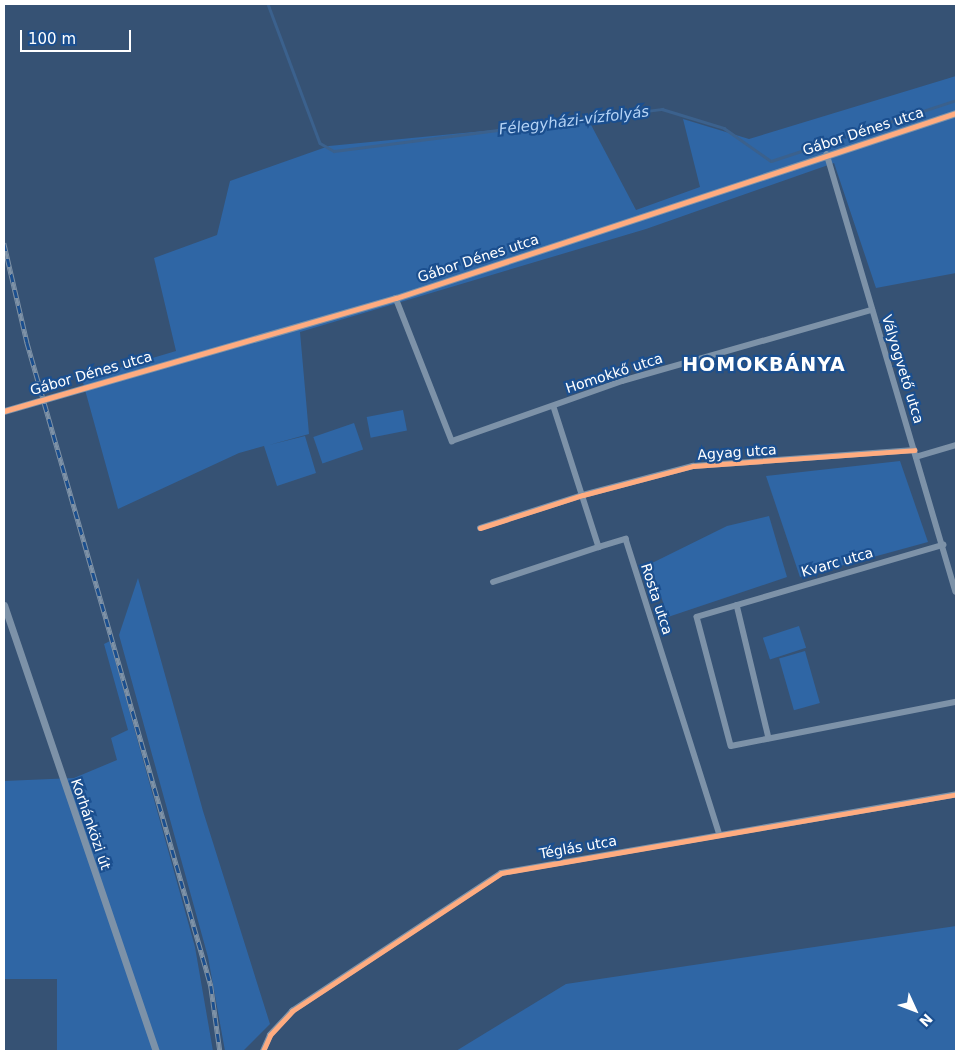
<!DOCTYPE html>
<html>
<head>
<meta charset="utf-8">
<style>
  body { margin:0 }
  #map { position:relative; width:960px; height:1055px; overflow:hidden; background:#365274; font-family:"DejaVu Sans",sans-serif }
  div>[style] { position:absolute }
  .green>* { inset:0; background:#2f66a5; transform-origin:0 0 }
  .stream>* { height:2.5px; margin:-1.25px; padding:0 1.25px; transform-origin:1.25px; border-radius:1.25px; background:#3b618d }
  .minor>* { height:5.5px; margin:-2.75px; padding:0 2.75px; transform-origin:2.75px; border-radius:2.75px; background:#7d92a8 }
  .tertiary>* { height:7px; margin:-3.5px; padding:0 3.5px; transform-origin:3.5px; border-radius:3.5px; background:#7d92a8 }
  .rail>* { height:4.5px; margin-top:-2.25px; transform-origin:0; background:repeating-linear-gradient(90deg,#1b4f8f 0 8px,#7e92a7 0 16px); box-sizing:border-box; border-block:1px solid #7e92a7 }
  .cycleway>* { height:5px; margin:-2.5px; padding:0 2.5px; transform-origin:2.5px; border-radius:2.5px; background:#ffac80 }
  span { translate:-50% -50%; white-space:nowrap; text-align:center; line-height:1.15; -webkit-text-stroke:4.5px #1b4f8f; paint-order:stroke }
  .street-label { font-size:14px; color:#fff }
  .water-label { font-size:15px; color:#b5d3f5; font-style:italic }
  .district-label { font-size:19px; color:#fff; font-weight:700; letter-spacing:1px }
  .frame { position:absolute; inset:0; border:5px solid #fff; pointer-events:none }
  .north { position:absolute; left:890px; top:985px; width:50px; height:50px; -webkit-text-stroke:4px #1b4f8f; paint-order:stroke; rotate:133deg; font-size:14px; font-weight:700; line-height:20px; text-align:center; color:#fff }
  .north::after { content:''; display:block; margin:auto; width:18px; height:22px; background:#fff; clip-path:polygon(50% 0,100% 100%,50% 72%,0 100%) }
  .scale { position:absolute; left:20px; top:30px; width:111px; height:22px; box-sizing:border-box; border:2px solid #fff; border-top:0; padding-left:6px; font-size:15px; line-height:18px; white-space:nowrap; color:#fff; -webkit-text-stroke:4px #1b4f8f; paint-order:stroke }
</style>
</head>
<body>
<div id="map">
  <div class="green">
    <i style="clip-path:polygon(956px 76px,956px 273px,876px 288px,834px 163px,646px 229px,300px 332px,309px 434px,269px 445px,305px 436px,316px 473px,277px 486px,264px 446px,239px 453px,118px 509px,82px 379px,176px 351px,154px 258px,217px 235px,230px 181px,329px 146px,589px 121px,636px 210px,700px 187px,683px 119px,749px 139px)"></i>
    <i style="left:403px;top:410px;width:21px;height:37px;rotate:79deg"></i>
    <i style="left:354px;top:423px;width:28px;height:43px;rotate:71deg"></i>
    <i style="clip-path:polygon(900px 461px,928px 542px,800px 577px,766px 476px)"></i>
    <i style="clip-path:polygon(769px 516px,787px 577px,668px 617px,650px 564px,727px 526px)"></i>
    <i style="clip-path:polygon(138px 578px,203px 811px,270px 1024px,243px 1051px,225px 1051px,208px 957px,119px 635px)"></i>
    <i style="left:799px;top:626px;width:23px;height:38px;rotate:72deg"></i>
    <i style="clip-path:polygon(110px 641px,195px 947px,213px 1051px,57px 1051px,57px 979px,4px 979px,4px 781px,74px 778px,117px 760px,111px 738px,128px 730px,104px 644px)"></i>
    <i style="left:805px;top:651px;width:54px;height:27px;rotate:74deg"></i>
    <i style="clip-path:polygon(956px 926px,956px 1051px,456px 1051px,566px 984px)"></i>
  </div>
  <div class="stream">
    <i style="left:268px;top:4px;width:148px;rotate:69.5deg"></i>
    <i style="left:320px;top:143px;width:16px;rotate:30deg"></i>
    <i style="left:334px;top:151px;width:331px;rotate:-7.3deg"></i>
    <i style="left:662px;top:109px;width:65px;rotate:17deg"></i>
    <i style="left:724px;top:128px;width:57px;rotate:35.1deg"></i>
    <i style="left:771px;top:161px;width:195px;rotate:-18.2deg"></i>
  </div>
  <div class="minor">
    <i style="left:827px;top:154px;width:456px;rotate:73.6deg"></i>
    <i style="left:396px;top:298px;width:154px;rotate:68.6deg"></i>
    <i style="left:452px;top:441px;width:180px;rotate:-19.4deg"></i>
    <i style="left:622px;top:381px;width:260px;rotate:-15.9deg"></i>
    <i style="left:554px;top:407px;width:147px;rotate:72.2deg"></i>
    <i style="left:599px;top:547px;width:28px;rotate:-17deg"></i>
    <i style="left:626px;top:539px;width:308px;rotate:72.4deg"></i>
    <i style="left:916px;top:457px;width:42px;rotate:-16.7deg"></i>
    <i style="left:480px;top:528px;width:108px;rotate:-17.8deg"></i>
    <i style="left:583px;top:495px;width:114px;rotate:-14.8deg"></i>
    <i style="left:693px;top:466px;width:222px;rotate:-4.1deg"></i>
    <i style="left:944px;top:545px;width:257px;rotate:163.7deg"></i>
    <i style="left:697px;top:617px;width:133px;rotate:75.2deg"></i>
    <i style="left:731px;top:746px;width:229px;rotate:-11.1deg"></i>
    <i style="left:493px;top:582px;width:112px;rotate:-18.3deg"></i>
    <i style="left:737px;top:605px;width:137px;rotate:76.5deg"></i>
    <i style="left:263px;top:1051px;width:17px;rotate:-66deg"></i>
    <i style="left:270px;top:1035px;width:33px;rotate:-47deg"></i>
    <i style="left:292px;top:1011px;width:250px;rotate:-33.4deg"></i>
    <i style="left:501px;top:873px;width:462px;rotate:-9.8deg"></i>
  </div>
  <div class="tertiary">
    <i style="left:4px;top:411px;width:408px;rotate:-16.1deg"></i>
    <i style="left:396px;top:298px;width:590px;rotate:-18.28deg"></i>
    <i style="left:4px;top:605px;width:471px;rotate:71.2deg"></i>
  </div>
  <div class="rail">
    <i style="left:4px;top:243px;width:102px;rotate:76.9deg"></i>
    <i style="left:27px;top:342px;width:670px;rotate:74.05deg"></i>
    <i style="left:211px;top:986px;width:66px;rotate:82.1deg"></i>
  </div>
  <div class="cycleway">
    <i style="left:4px;top:411px;width:408px;rotate:-16.1deg"></i>
    <i style="left:396px;top:298px;width:590px;rotate:-18.28deg"></i>
    <i style="left:480px;top:528px;width:108px;rotate:-17.8deg"></i>
    <i style="left:583px;top:495px;width:114px;rotate:-14.8deg"></i>
    <i style="left:693px;top:466px;width:222px;rotate:-4.1deg"></i>
    <i style="left:263px;top:1051px;width:17px;rotate:-66deg"></i>
    <i style="left:270px;top:1035px;width:33px;rotate:-47deg"></i>
    <i style="left:292px;top:1011px;width:250px;rotate:-33.4deg"></i>
    <i style="left:501px;top:873px;width:462px;rotate:-9.8deg"></i>
  </div>
  <div class="street-label">
    <span style="left:863px;top:131px;rotate:-18deg">Gábor Dénes utca</span>
    <span style="left:478px;top:258px;rotate:-18deg">Gábor Dénes utca</span>
    <span style="left:903px;top:369px;rotate:73deg">Vályogvető utca</span>
    <span style="left:91px;top:373px;rotate:-16deg">Gábor Dénes utca</span>
    <span style="left:614px;top:373px;rotate:-18deg">Homokkő utca</span>
    <span style="left:737px;top:452px;rotate:-4deg">Agyag utca</span>
    <span style="left:837px;top:562px;rotate:-16deg">Kvarc utca</span>
    <span style="left:657px;top:599px;rotate:72deg">Rosta utca</span>
    <span style="left:91px;top:824px;rotate:71deg">Korhánközi út</span>
    <span style="left:578px;top:847px;rotate:-10deg">Téglás utca</span>
  </div>
  <div class="water-label">
    <span style="left:574px;top:121px;rotate:-7deg">Félegyházi-vízfolyás</span>
  </div>
  <div class="district-label">
    <span style="left:764px;top:365px">HOMOKBÁNYA</span>
  </div>
  <div class="frame"></div>
  <div class="north">N</div>
  <div class="scale">100 m</div>
</div>
</body>
</html>
